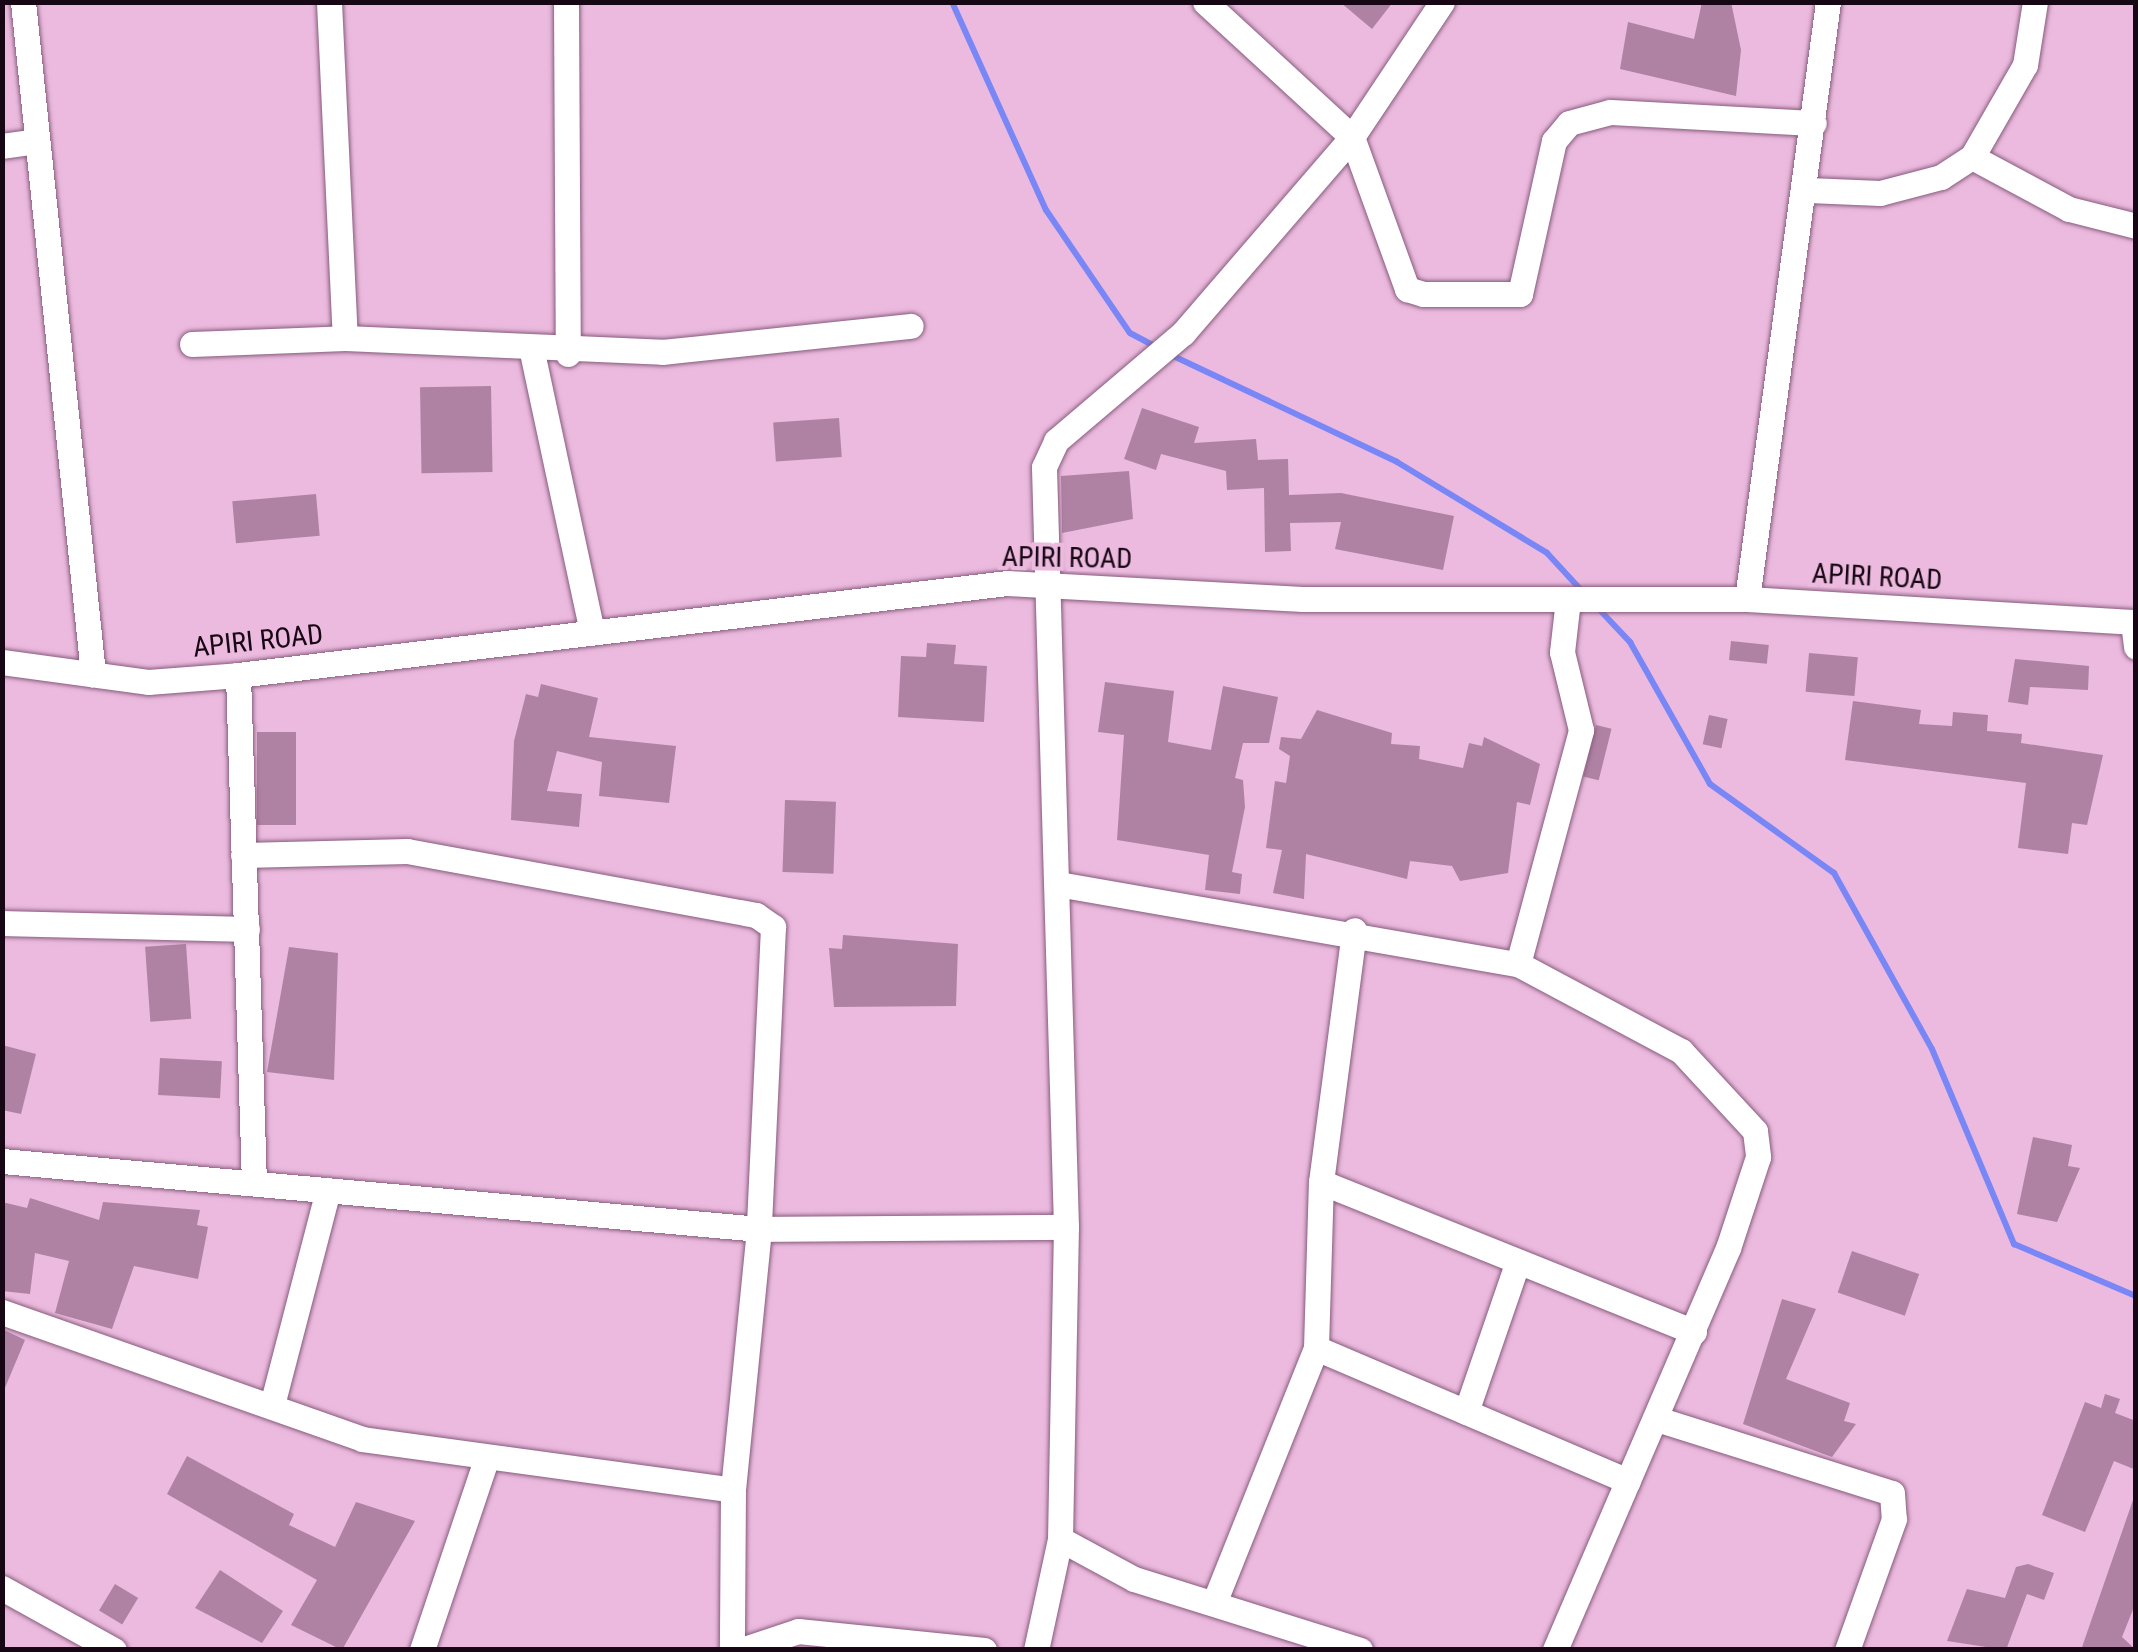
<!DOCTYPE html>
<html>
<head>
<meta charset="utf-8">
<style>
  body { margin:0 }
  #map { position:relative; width:2138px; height:1652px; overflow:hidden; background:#ebbade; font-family:"Roboto Condensed",sans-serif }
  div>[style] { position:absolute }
  .stream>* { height:6px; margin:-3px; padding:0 3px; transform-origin:3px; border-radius:3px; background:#7986f6 }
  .building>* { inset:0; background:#af82a4; transform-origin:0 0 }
  .roads { filter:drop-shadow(0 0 2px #875c7d) drop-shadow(0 0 2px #875c7d) }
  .minor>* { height:25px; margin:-12.5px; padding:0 12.5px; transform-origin:12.5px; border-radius:12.5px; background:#fff }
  span { translate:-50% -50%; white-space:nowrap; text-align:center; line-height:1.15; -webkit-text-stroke:8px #ebbade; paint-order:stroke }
  .street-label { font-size:28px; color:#170714 }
  .frame { position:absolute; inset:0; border:5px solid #170714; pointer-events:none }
</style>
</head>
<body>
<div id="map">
  <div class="stream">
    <i style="left:952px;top:2px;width:228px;rotate:65.7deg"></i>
    <i style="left:1046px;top:210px;width:149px;rotate:55.7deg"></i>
    <i style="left:1130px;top:333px;width:32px;rotate:28deg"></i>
    <i style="left:1169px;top:354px;width:252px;rotate:25.3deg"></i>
    <i style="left:1397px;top:462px;width:175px;rotate:31.2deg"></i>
    <i style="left:1547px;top:553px;width:50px;rotate:47.4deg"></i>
    <i style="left:1596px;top:606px;width:50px;rotate:46.6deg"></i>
    <i style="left:1630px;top:642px;width:163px;rotate:60.6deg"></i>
    <i style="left:1710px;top:784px;width:153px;rotate:35.7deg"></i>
    <i style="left:1834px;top:873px;width:201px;rotate:60.9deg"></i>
    <i style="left:1932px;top:1049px;width:212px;rotate:67.2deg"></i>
    <i style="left:2014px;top:1244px;width:133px;rotate:23.1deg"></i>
  </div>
  <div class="building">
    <i style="clip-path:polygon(1340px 2px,1393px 2px,1372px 29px)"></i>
    <i style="clip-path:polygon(1702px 2px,1731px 2px,1741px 50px,1736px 96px,1620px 69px,1628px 22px,1694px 39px)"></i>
    <i style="left:491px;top:386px;width:86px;height:71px;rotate:89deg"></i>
    <i style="clip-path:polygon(1142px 408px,1199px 427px,1194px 443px,1256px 439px,1258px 460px,1288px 459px,1289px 495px,1341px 493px,1454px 516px,1443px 570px,1335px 549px,1341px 522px,1290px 523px,1291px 551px,1265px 552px,1264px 488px,1227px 490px,1226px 471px,1161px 454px,1156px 470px,1124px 459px)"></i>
    <i style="left:839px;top:418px;width:39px;height:66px;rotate:86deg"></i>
    <i style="clip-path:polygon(1129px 471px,1133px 519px,1062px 533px,1061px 476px)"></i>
    <i style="left:316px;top:494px;width:42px;height:84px;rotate:85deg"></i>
    <i style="left:1731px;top:641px;width:38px;height:19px;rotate:6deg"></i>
    <i style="clip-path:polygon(927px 643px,956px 645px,954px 664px,987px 666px,984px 722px,898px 717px,901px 656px,926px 657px)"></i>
    <i style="left:1809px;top:653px;width:49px;height:39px;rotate:5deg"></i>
    <i style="clip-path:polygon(2015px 659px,2089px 666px,2088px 690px,2030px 687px,2028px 705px,2008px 702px)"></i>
    <i style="clip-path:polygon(1105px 682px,1174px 691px,1168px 742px,1211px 750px,1223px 686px,1278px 697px,1269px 743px,1243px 743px,1235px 778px,1243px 780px,1245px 807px,1232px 872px,1242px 874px,1240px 894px,1205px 890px,1209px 855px,1117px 840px,1124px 735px,1098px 732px)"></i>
    <i style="clip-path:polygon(541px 684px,598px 698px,589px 737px,676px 746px,669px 803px,599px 796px,602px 762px,557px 751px,547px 791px,582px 794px,579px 827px,511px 820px,514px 741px,526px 694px,538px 697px)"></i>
    <i style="clip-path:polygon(1853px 701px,1921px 710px,1919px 724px,1952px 726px,1953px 712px,1988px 715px,1987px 731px,2022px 734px,2021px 743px,2103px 755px,2087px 825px,2072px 823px,2068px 854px,2018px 848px,2026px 783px,1845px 760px)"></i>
    <i style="clip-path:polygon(1317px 710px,1392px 733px,1391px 744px,1420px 746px,1419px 759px,1463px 768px,1469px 743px,1482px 746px,1484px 737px,1540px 764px,1530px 805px,1517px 802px,1508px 873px,1460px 881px,1452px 866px,1410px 861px,1407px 879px,1306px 854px,1304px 899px,1273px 893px,1282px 850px,1266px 848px,1275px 781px,1286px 783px,1290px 756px,1279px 749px,1281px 737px,1301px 739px)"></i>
    <i style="left:1709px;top:715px;width:19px;height:30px;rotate:12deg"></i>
    <i style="left:1596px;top:725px;width:16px;height:53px;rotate:14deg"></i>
    <i style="left:257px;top:732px;width:39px;height:93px"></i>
    <i style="left:785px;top:800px;width:51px;height:72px;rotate:2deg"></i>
    <i style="clip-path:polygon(843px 935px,958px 944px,956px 1006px,834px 1007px,829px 948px,842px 949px)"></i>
    <i style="left:186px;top:944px;width:75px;height:41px;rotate:86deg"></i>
    <i style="clip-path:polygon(289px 947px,338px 953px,334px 1080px,267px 1072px)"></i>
    <i style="clip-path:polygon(2px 1045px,36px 1054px,21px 1114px,2px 1110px)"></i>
    <i style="left:160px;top:1058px;width:62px;height:37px;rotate:3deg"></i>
    <i style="clip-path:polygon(2033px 1137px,2072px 1145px,2068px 1166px,2080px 1168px,2057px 1222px,2017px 1214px)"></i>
    <i style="clip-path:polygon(30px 1198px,99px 1220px,103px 1202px,200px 1210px,197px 1225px,208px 1227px,198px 1279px,134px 1266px,112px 1329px,55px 1313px,69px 1261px,35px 1253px,30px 1294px,2px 1291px,2px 1202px,27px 1208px)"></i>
    <i style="left:1852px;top:1251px;width:71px;height:44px;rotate:19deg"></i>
    <i style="clip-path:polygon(1782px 1299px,1816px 1309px,1786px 1379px,1850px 1403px,1844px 1421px,1856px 1424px,1832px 1457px,1743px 1424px)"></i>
    <i style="clip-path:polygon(2px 1329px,25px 1340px,2px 1395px)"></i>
    <i style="clip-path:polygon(2105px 1394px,2120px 1399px,2115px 1413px,2136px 1421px,2136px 1470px,2114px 1461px,2085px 1532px,2042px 1515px,2085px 1402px,2101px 1408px)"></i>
    <i style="clip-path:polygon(187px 1456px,294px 1514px,289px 1525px,335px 1547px,356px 1502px,415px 1521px,342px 1650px,291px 1625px,317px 1580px,167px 1494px)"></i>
    <i style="clip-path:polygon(2133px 1500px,2136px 1602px,2122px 1637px,2136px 1650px,2081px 1650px)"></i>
    <i style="clip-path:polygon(2028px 1564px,2054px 1573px,2044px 1600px,2027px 1594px,2006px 1650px,1947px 1641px,1967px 1589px,2005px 1598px,2016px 1567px)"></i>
    <i style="clip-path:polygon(220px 1570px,283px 1611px,262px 1643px,195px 1608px)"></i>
    <i style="left:115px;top:1584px;width:27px;height:31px;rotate:31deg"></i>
  </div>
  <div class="roads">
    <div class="minor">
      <i style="left:23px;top:2px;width:676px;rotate:84.05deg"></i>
      <i style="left:329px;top:2px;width:336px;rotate:87.3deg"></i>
      <i style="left:566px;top:2px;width:352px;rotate:89.7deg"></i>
      <i style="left:1205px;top:2px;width:200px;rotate:42.6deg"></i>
      <i style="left:1352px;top:137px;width:162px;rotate:70.1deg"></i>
      <i style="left:1407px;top:289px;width:17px;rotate:17deg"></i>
      <i style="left:1423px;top:294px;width:97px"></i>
      <i style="left:1520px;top:294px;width:157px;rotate:-77.5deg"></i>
      <i style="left:1554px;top:141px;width:23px;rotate:-50deg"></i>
      <i style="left:1569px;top:123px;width:42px;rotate:-15deg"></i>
      <i style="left:1610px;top:112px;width:204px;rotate:3.1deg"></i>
      <i style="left:2px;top:146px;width:35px;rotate:-8deg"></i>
      <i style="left:1972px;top:157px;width:110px;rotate:28.2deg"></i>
      <i style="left:2069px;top:209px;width:69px;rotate:14.2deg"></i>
      <i style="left:1808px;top:190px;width:72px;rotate:2.4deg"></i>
      <i style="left:1880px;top:193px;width:63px;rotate:-14.7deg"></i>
      <i style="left:1941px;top:177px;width:37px;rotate:-33deg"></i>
      <i style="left:1972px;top:157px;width:106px;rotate:-60.1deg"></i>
      <i style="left:2025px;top:65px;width:64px;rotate:-81deg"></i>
      <i style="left:192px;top:344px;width:153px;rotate:-2.2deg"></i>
      <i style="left:345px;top:338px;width:317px;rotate:2.5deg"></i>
      <i style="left:662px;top:352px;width:250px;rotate:-6deg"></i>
      <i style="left:532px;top:352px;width:285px;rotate:77.9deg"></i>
      <i style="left:1747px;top:599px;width:602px;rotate:-82.27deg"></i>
      <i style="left:2133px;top:622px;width:25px;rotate:83deg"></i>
      <i style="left:2px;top:662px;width:147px;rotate:7.8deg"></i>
      <i style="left:148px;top:682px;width:90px;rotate:-4.4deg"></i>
      <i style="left:238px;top:675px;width:774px;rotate:-6.82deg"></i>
      <i style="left:1007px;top:583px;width:296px;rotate:3.1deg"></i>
      <i style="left:1303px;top:599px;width:444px"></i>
      <i style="left:1747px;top:599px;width:390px;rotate:3.4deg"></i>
      <i style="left:238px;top:675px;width:508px;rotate:88.2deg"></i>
      <i style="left:243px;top:855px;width:164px;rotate:-1.4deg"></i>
      <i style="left:407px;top:851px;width:355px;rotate:10.4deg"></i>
      <i style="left:756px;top:915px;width:21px;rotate:35deg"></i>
      <i style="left:773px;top:927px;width:302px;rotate:92.7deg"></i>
      <i style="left:759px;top:1229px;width:262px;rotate:95.7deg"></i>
      <i style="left:733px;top:1490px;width:160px;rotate:90.4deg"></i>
      <i style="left:1058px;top:884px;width:467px;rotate:9.9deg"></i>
      <i style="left:1518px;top:964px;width:185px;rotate:28.1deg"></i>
      <i style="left:1681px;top:1051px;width:109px;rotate:47.2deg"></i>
      <i style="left:1755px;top:1131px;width:26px;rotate:83deg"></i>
      <i style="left:1758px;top:1157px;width:96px;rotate:108.2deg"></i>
      <i style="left:1728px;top:1248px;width:438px;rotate:113.3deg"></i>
      <i style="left:2px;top:923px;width:245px;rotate:1.4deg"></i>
      <i style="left:1518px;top:964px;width:242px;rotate:-74.9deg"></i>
      <i style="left:1581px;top:730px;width:80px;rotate:-103.7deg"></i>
      <i style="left:1562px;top:652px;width:53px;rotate:-83.5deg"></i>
      <i style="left:2px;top:1161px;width:760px;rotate:5.13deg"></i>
      <i style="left:759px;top:1229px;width:307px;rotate:-0.4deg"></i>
      <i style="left:1321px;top:1182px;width:402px;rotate:21.9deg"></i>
      <i style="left:2px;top:1312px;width:382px;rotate:19.4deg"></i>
      <i style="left:362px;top:1439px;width:374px;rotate:7.8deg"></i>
      <i style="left:1316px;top:1348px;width:339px;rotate:23.1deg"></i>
      <i style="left:272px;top:1405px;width:222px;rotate:-75.4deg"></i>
      <i style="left:1466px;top:1412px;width:157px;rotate:-71deg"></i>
      <i style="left:1657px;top:1419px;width:246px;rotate:17.5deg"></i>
      <i style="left:1892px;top:1493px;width:26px;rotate:86deg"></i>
      <i style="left:1894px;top:1519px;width:139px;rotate:109.7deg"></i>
      <i style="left:1060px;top:1539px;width:84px;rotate:28.4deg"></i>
      <i style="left:1134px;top:1579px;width:237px;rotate:17.4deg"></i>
      <i style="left:2px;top:1588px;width:128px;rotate:29deg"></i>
      <i style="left:1214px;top:1603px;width:275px;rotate:-68.2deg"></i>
      <i style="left:1316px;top:1348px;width:166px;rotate:-88.3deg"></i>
      <i style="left:1321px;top:1182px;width:254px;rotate:-82.5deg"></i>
      <i style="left:422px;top:1650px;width:200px;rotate:-71.4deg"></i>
      <i style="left:741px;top:1650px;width:60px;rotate:-18.4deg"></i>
      <i style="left:798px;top:1631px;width:187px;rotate:5.8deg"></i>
      <i style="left:1036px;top:1650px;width:114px;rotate:-77.8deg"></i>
      <i style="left:1060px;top:1539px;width:312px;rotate:-88.9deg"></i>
      <i style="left:1066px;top:1227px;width:760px;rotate:-91.66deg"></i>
      <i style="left:1044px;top:467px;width:29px;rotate:-65deg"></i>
      <i style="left:1056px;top:441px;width:167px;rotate:-40.4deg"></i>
      <i style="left:1183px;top:333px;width:259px;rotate:-49.2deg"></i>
      <i style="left:1352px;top:137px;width:162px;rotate:-56.3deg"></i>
    </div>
  </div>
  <div class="street-label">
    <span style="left:1067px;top:558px;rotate:1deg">APIRI ROAD</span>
    <span style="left:1877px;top:577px;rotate:3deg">APIRI ROAD</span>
    <span style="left:258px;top:641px;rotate:-6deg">APIRI ROAD</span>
  </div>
  <div class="frame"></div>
</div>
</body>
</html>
